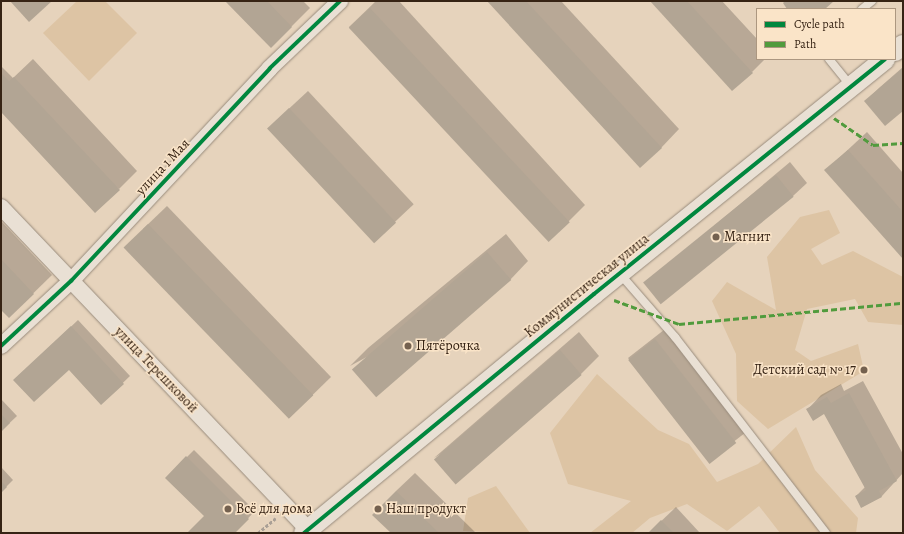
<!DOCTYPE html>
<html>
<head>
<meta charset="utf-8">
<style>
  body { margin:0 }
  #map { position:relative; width:904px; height:534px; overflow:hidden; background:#e6d3bc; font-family:Alegreya,serif }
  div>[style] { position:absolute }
  .green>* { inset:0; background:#ddc4a4 }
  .shadow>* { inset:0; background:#0003; transform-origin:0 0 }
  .building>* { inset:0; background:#b2a594; transform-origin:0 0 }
  .path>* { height:2.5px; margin-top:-1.25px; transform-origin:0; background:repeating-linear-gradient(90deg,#a99f95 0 3px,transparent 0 5px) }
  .roads { filter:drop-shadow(0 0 1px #988b7c) drop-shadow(0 0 1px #988b7c) }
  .service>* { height:8px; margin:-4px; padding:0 4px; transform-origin:4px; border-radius:4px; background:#e9e0d4 }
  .minor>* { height:16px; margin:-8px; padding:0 8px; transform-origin:8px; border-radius:8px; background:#e9e0d4 }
  .tertiary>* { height:20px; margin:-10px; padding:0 10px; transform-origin:10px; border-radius:10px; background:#e9e0d4 }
  .quiet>* { height:3px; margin-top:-1.5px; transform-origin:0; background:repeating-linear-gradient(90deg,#519b3d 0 6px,transparent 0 9px) }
  .cycleway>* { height:4px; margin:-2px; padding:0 2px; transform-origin:2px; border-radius:2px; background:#00873e }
  .dots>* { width:11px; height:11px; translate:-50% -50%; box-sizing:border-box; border:2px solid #fae4c8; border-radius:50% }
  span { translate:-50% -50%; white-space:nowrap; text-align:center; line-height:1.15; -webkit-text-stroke:3px #fae4c8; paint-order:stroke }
  .street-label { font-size:14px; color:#362314 }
  .poi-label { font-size:14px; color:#362314 }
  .left { translate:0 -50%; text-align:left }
  .right { translate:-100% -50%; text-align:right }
  .frame { position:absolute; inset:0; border:2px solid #362314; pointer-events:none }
  .legend { position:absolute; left:756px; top:8px; width:140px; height:52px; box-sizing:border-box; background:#fae4c8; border:1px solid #ac9780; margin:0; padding:5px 7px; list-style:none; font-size:12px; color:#362314 }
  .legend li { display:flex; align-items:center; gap:8px; height:20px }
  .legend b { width:20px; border:1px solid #ac9780 }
</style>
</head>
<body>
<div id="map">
  <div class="green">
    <i style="clip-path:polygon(77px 1px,105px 1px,137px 33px,89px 81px,43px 33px)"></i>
    <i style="clip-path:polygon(829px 210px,840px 233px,811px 249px,822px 265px,853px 251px,903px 277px,903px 325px,868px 322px,855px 299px,807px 309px,795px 350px,811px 361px,858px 344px,864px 371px,768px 429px,737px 401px,736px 354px,712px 301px,727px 282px,776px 310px,767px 257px,800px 217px)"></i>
    <i style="clip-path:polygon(597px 374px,658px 430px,689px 444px,717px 482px,758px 464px,796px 427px,815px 470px,858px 518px,856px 533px,780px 533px,759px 506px,727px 531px,687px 504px,650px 518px,632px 533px,590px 533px,631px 501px,568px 484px,550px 433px)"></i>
    <i style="clip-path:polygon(496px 486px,530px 533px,463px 531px,468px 498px)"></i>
  </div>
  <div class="shadow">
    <i style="clip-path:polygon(226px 1px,303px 1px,310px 8px,271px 47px)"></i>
    <i style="clip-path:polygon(376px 1px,399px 1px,585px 205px,567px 223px,349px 27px)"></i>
    <i style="clip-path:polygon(488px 1px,561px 1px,679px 129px,661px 148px)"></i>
    <i style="clip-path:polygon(652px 1px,722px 1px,757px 39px,757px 59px,765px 59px,752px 72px)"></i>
    <i style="clip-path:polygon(33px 59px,137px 171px,119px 189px,1px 110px,1px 66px,13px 78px)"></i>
    <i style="clip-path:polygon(903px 67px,903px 109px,866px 101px,879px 88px)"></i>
    <i style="left:308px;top:91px;width:155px;height:28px;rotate:47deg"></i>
    <i style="clip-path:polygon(867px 132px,903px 173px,903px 258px,826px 170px)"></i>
    <i style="clip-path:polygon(790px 162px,807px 183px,793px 196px,645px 284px)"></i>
    <i style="clip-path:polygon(167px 206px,331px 377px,289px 418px,143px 229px)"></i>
    <i style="clip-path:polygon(1px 221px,52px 275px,9px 317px,1px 309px)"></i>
    <i style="clip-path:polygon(506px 234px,528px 261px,510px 280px,350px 366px,368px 348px)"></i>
    <i style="clip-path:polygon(78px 320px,130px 376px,101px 404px,69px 369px,22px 373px)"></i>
    <i style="left:669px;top:326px;width:131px;height:52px;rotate:52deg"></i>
    <i style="clip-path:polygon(579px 332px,599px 356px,581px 374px,434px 458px)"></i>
    <i style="clip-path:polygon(863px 381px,903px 454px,903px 473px,882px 496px,862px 507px,856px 496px,865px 487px,825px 413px,808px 409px,821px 395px,841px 384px,844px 391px)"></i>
    <i style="clip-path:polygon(1px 399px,17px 416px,1px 431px)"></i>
    <i style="clip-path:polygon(194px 450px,255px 511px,234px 533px,188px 533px,205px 516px,166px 478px)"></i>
    <i style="clip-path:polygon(1px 467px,13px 480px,1px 492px)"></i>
    <i style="clip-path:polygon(415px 473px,476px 533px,393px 533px,396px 491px)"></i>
    <i style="clip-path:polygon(676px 507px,700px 533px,649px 533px,654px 528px)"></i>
  </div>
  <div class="building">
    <i style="clip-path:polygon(10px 1px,52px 1px,29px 22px)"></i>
    <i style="clip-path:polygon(225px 1px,267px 1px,292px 27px,271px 48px)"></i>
    <i style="clip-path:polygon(487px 1px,526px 1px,662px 148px,640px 168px)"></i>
    <i style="clip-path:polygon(650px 1px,687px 1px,753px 73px,732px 91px)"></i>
    <i style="clip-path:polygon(785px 1px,834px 1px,825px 9px,787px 9px,783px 3px)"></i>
    <i style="left:370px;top:8px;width:293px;height:29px;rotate:47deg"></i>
    <i style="clip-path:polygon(903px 68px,903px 111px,885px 126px,864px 101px)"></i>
    <i style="clip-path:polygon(1px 73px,9px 81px,14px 77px,120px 190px,95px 213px,1px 112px)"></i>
    <i style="left:289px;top:108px;width:157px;height:30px;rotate:47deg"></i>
    <i style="clip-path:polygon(848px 150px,903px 212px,903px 259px,824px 170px)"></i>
    <i style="left:776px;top:175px;width:28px;height:171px;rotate:51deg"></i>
    <i style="left:148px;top:224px;width:238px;height:34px;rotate:46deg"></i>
    <i style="left:487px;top:252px;width:37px;height:179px;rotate:49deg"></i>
    <i style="clip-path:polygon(1px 259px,34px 294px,9px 318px,1px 310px)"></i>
    <i style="clip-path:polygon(71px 326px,124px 384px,101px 405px,69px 370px,34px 402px,13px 380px)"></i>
    <i style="left:655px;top:339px;width:132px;height:34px;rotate:52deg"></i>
    <i style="left:560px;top:350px;width:33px;height:167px;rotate:49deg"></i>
    <i style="clip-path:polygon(849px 393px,897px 481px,879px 491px,882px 497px,861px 508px,855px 496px,866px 490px,824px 414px,813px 421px,806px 409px,827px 397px,831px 403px)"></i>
    <i style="clip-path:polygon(1px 414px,10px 423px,1px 432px)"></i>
    <i style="clip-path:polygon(186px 456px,249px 519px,235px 533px,187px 533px,204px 516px,165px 478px)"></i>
    <i style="clip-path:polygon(1px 481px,7px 487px,1px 493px)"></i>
    <i style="clip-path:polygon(396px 491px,439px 533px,391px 533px,372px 515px)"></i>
    <i style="clip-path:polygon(661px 520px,674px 533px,648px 533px)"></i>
  </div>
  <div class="path">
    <i style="left:258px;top:533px;width:23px;rotate:-40deg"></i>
  </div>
  <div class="roads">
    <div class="service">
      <i style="left:862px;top:9px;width:13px;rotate:-39deg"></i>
      <i style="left:829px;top:59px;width:35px;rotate:51deg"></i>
      <i style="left:620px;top:274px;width:84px;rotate:48.9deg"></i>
      <i style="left:675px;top:337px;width:247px;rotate:52.4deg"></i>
    </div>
    <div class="minor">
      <i style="left:1px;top:207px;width:450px;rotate:46.4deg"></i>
      <i style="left:1px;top:346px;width:96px;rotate:-42.9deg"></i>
      <i style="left:71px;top:281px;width:291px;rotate:-46.9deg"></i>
      <i style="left:270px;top:68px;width:97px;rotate:-43.7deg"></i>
    </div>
    <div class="tertiary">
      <i style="left:895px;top:51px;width:10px;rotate:-37deg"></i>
      <i style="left:304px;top:533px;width:376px;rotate:-39.5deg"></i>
      <i style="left:594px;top:294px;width:374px;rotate:-38.9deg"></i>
    </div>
  </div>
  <div class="quiet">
    <i style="left:834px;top:118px;width:47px;rotate:34.7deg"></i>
    <i style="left:873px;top:145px;width:30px;rotate:-4deg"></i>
    <i style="left:614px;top:300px;width:69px;rotate:20.3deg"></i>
    <i style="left:679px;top:324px;width:225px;rotate:-5.4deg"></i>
  </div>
  <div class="cycleway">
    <i style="left:1px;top:346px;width:96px;rotate:-42.9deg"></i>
    <i style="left:71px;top:281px;width:291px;rotate:-46.9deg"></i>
    <i style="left:270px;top:68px;width:97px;rotate:-43.7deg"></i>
    <i style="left:304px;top:533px;width:376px;rotate:-39.5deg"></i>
    <i style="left:594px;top:294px;width:374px;rotate:-38.9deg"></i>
  </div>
  <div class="dots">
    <i style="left:716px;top:237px;background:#74614f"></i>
    <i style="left:408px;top:346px;background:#74614f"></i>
    <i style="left:864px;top:370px;background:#74614f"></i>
    <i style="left:228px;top:509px;background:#74614f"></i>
    <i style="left:378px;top:509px;background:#74614f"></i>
  </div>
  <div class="street-label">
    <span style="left:163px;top:167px;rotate:-47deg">улица 1 Мая</span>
    <span style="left:587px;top:286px;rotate:-39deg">Коммунистическая улица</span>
    <span style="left:156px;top:370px;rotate:46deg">улица Терешковой</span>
  </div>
  <div class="poi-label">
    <span class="left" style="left:724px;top:237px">Магнит</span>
    <span class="left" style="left:416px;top:346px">Пятёрочка</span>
    <span class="right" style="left:856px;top:370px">Детский сад № 17</span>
    <span class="left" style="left:236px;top:509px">Всё для дома</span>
    <span class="left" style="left:386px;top:509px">Наш продукт</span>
  </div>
  <div class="frame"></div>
  <ul class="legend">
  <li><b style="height:5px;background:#00873e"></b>Cycle path</li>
  <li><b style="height:5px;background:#519b3d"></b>Path</li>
  </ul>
</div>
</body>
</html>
